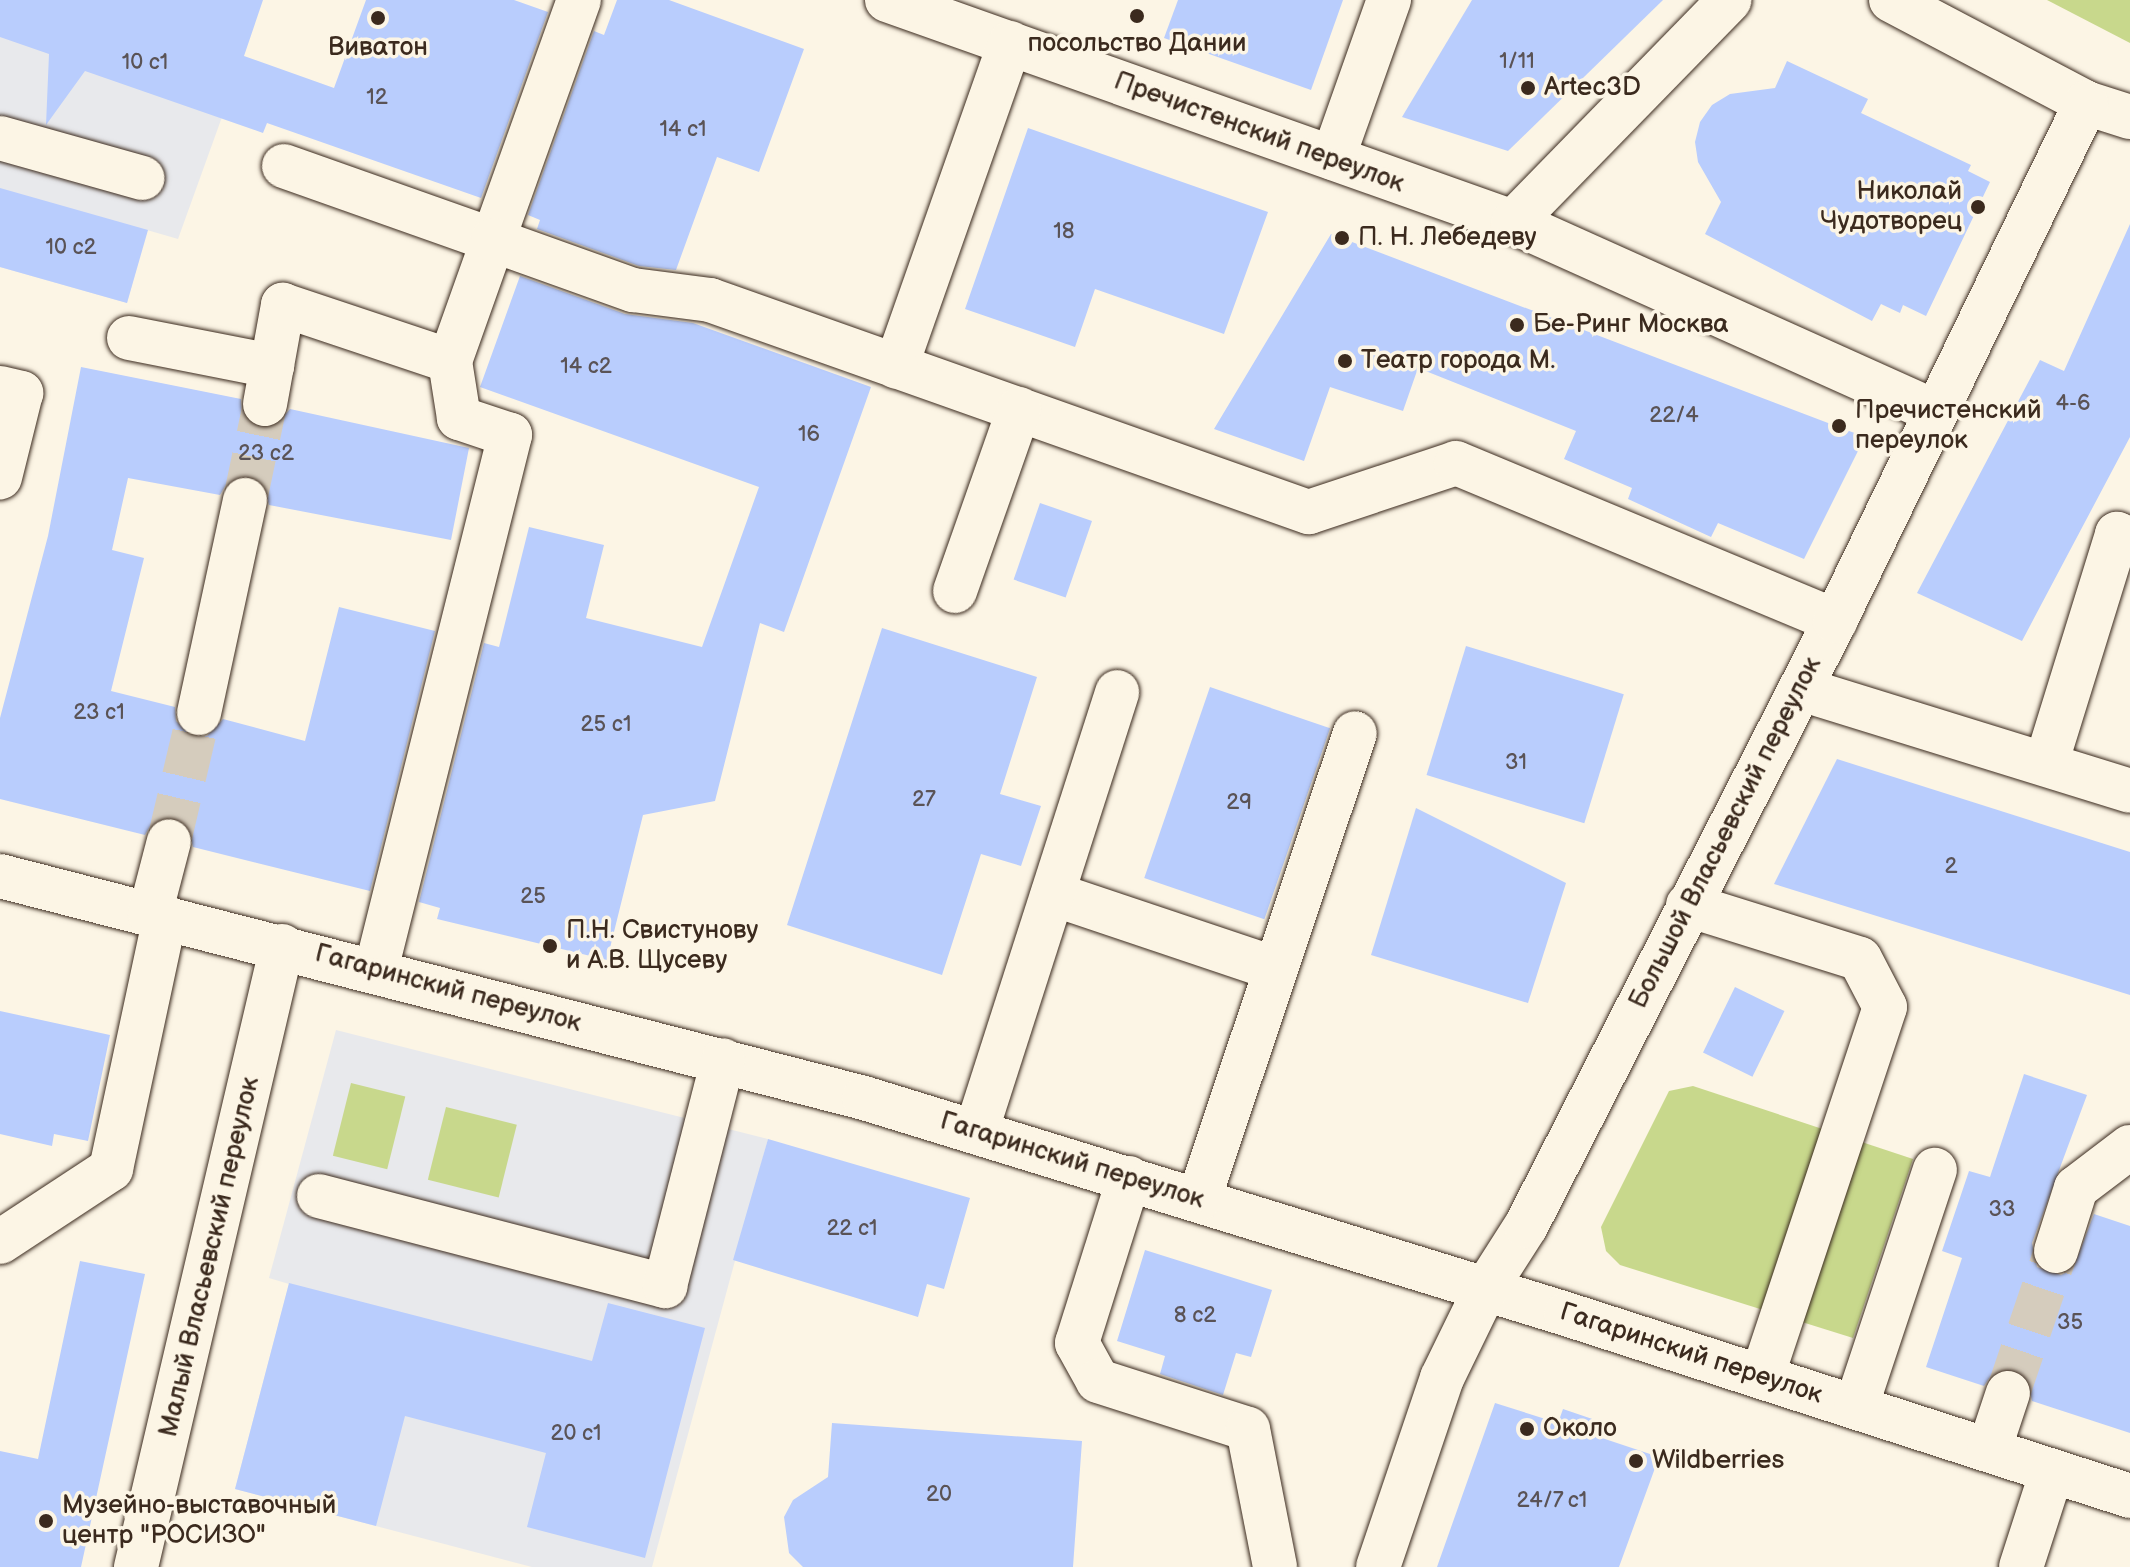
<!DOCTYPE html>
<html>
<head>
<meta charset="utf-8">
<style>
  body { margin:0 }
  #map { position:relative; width:2130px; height:1567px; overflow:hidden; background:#fcf5e5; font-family:"Balsamiq Sans",sans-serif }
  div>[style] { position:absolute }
  .built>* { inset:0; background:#e8e9ec }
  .green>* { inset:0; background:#c8d88c; transform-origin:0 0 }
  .building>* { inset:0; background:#b9cdfd; transform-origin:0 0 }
  .minor-tunnel>* { height:44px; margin-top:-22px; transform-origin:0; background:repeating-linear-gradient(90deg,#d5ccbd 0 44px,transparent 0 66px) }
  .roads { filter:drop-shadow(0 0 2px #3b2a1e) drop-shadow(0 0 2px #3b2a1e) }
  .minor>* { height:44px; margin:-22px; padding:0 22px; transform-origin:22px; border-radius:22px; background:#fcf5e5 }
  .dots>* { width:22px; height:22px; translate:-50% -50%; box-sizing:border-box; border:4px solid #fcf5e5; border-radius:50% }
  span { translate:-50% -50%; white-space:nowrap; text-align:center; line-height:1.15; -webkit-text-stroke:7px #fcf5e5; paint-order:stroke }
  .number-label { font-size:22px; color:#5a5356 }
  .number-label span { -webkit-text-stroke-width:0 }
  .poi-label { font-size:26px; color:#3b2a1e }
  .left { translate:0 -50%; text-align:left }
  .right { translate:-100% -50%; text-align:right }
  .street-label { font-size:26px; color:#3b2a1e }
</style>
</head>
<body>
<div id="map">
  <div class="built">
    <i style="clip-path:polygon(0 0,244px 56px,178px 239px,147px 230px,127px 303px,0 267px)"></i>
    <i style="clip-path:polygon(336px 1030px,768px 1139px,652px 1567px,532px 1567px,235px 1489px,289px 1284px,269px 1278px)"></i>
  </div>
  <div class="green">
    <i style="clip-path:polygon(2047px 0,2130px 0,2130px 43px)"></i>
    <i style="left:351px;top:1083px;width:56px;height:75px;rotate:14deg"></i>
    <i style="clip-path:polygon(1693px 1086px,1913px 1159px,1853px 1338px,1620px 1265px,1606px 1251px,1601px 1227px,1669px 1091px)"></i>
    <i style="left:446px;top:1107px;width:73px;height:75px;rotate:14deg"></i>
  </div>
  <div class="building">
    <i style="clip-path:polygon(0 0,263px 0,244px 56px,334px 88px,366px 0,514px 0,548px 12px,481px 198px,267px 123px,263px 133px,85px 71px,46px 125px,49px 54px,0 37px)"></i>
    <i style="clip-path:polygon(617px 0,669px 0,804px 49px,759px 172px,717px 157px,676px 270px,639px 266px,537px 229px,540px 220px,528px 215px,594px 31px,604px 35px)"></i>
    <i style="clip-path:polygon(1178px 0,1343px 0,1311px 90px,1164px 38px)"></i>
    <i style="clip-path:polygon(1472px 0,1663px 0,1508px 151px,1402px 117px)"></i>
    <i style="clip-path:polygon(1787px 61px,1868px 99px,1861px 113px,1971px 165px,1968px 171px,1990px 182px,1926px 316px,1903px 305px,1900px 313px,1881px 304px,1872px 321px,1705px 234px,1721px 202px,1698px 162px,1695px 142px,1700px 122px,1712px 105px,1730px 94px,1775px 88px)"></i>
    <i style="clip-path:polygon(1028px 128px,1268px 212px,1224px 334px,1095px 289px,1075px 347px,965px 309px)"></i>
    <i style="clip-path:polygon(0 188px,148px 230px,127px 303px,0 267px)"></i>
    <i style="clip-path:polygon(2130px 224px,2130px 437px,2022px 641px,1917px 593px,2040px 360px,2064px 371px)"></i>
    <i style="clip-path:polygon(1331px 234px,1865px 437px,1804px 559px,1718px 523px,1711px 537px,1628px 499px,1632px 488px,1564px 459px,1576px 431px,1418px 368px,1403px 411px,1330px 387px,1304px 461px,1214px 429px)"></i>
    <i style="clip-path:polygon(520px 276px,625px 314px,693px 323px,871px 387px,784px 632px,760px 623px,715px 801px,643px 815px,607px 960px,437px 919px,440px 908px,419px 902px,484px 643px,499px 647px,529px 527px,604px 545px,586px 618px,702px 647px,759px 487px,480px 387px)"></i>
    <i style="clip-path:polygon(81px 367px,241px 399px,242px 413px,260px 428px,274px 427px,290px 409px,469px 448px,451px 540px,269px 505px,262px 482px,250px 476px,227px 483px,220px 495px,128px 478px,112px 550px,144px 558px,111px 691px,175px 707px,176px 721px,193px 737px,207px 736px,223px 719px,305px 741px,339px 607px,435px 631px,370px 891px,193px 847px,187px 824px,175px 817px,152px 823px,145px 835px,0 799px,0 718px,48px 536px)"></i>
    <i style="left:1040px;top:503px;width:55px;height:81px;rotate:19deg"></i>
    <i style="clip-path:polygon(882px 628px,1037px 677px,1000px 794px,1041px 806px,1021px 866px,981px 854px,942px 975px,787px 925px)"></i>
    <i style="left:1466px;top:646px;width:165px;height:135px;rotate:17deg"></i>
    <i style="left:1210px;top:687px;width:127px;height:202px;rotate:19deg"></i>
    <i style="clip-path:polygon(1837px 759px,2130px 852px,2130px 995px,1774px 884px)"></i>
    <i style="clip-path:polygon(1416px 808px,1566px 883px,1528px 1003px,1371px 955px)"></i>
    <i style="left:1735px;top:987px;width:55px;height:73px;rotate:26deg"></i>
    <i style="clip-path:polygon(0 1011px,110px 1035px,88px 1141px,54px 1134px,52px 1146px,0 1134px)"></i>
    <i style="clip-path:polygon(2024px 1074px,2087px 1095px,2032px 1243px,2037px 1267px,2061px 1275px,2073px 1269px,2094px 1214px,2130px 1226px,2130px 1433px,2032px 1401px,2027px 1377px,2015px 1369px,1992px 1374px,1984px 1386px,1926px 1367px,1962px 1258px,1942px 1251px,1969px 1171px,1990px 1177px)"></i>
    <i style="clip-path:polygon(768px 1139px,970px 1198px,944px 1289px,927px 1284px,918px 1317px,733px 1260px)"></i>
    <i style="clip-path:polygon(1145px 1250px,1272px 1290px,1251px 1357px,1236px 1353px,1223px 1395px,1160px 1374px,1165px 1356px,1117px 1341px)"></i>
    <i style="clip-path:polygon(80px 1261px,145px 1274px,81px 1567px,0 1567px,0 1451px,38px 1459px)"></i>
    <i style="clip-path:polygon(289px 1283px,592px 1361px,608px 1303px,705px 1328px,645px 1558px,527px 1527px,546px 1453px,405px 1416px,376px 1526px,235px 1489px)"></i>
    <i style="clip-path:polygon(1495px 1403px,1558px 1423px,1563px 1409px,1607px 1424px,1602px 1438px,1659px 1457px,1619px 1567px,1437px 1567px)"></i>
    <i style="clip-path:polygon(832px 1423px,1082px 1441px,1073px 1567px,803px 1567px,789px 1553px,784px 1517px,793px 1500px,828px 1477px)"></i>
  </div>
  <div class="minor-tunnel">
    <i style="left:245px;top:500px;width:98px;rotate:-78.2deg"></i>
    <i style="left:169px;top:841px;width:131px;rotate:-76.8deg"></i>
    <i style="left:2008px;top:1393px;width:150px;rotate:-71.3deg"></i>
  </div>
  <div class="roads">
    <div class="minor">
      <i style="left:887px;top:0;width:664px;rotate:19.53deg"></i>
      <i style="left:1513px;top:222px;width:461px;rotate:24.2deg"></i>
      <i style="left:1891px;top:0;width:221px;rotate:27.8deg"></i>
      <i style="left:2086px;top:103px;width:46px;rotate:17.7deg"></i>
      <i style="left:1010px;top:43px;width:343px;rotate:109.4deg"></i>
      <i style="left:896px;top:366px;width:438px;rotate:19.5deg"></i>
      <i style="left:1309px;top:512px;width:155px;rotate:-18.4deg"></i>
      <i style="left:1456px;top:463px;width:411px;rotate:22.6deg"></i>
      <i style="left:0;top:138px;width:148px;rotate:15.7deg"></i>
      <i style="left:1333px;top:158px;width:168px;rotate:-70.5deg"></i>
      <i style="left:284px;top:166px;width:222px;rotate:19.5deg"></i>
      <i style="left:493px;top:240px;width:255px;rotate:-70.3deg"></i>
      <i style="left:1513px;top:222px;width:310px;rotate:-45.7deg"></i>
      <i style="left:129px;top:338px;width:146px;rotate:11.1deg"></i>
      <i style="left:0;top:388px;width:22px;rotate:13deg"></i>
      <i style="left:21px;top:393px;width:87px;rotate:104deg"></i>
      <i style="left:265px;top:404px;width:101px;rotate:-79.7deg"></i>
      <i style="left:283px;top:305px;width:176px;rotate:18.5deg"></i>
      <i style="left:450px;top:361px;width:128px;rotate:-70.4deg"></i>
      <i style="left:493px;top:240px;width:149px;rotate:19.7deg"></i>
      <i style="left:633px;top:290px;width:78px;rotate:7.4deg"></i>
      <i style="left:710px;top:300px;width:197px;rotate:19.5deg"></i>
      <i style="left:955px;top:591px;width:193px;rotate:-70.6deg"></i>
      <i style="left:1801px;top:689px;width:344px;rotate:17.2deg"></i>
      <i style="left:199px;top:713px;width:218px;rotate:-77.8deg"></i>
      <i style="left:2046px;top:764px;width:241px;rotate:-72.8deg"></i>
      <i style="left:2117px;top:534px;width:14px;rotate:21deg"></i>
      <i style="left:0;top:876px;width:892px;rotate:14.41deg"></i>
      <i style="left:864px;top:1098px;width:734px;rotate:17.1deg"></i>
      <i style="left:1566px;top:1314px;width:593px;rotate:17.88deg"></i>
      <i style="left:1053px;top:894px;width:235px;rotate:18.6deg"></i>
      <i style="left:1688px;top:905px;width:180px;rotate:17.4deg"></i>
      <i style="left:1860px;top:959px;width:54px;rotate:62.5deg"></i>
      <i style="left:1885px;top:1007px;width:390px;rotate:108.4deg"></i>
      <i style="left:150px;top:914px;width:75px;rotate:-75.4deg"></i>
      <i style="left:376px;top:970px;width:552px;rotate:-75.94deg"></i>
      <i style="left:510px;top:435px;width:54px;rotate:-161.6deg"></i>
      <i style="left:459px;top:418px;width:58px;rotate:-99deg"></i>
      <i style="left:976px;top:1132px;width:462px;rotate:-72.2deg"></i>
      <i style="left:1129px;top:1178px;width:173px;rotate:107.5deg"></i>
      <i style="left:1077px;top:1343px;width:43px;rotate:61.1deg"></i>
      <i style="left:1098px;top:1381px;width:157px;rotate:17.7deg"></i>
      <i style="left:1248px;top:1429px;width:141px;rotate:78.9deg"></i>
      <i style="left:319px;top:1196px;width:358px;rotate:14.6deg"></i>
      <i style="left:665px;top:1286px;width:233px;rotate:-75.6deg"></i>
      <i style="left:1199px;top:1199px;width:491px;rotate:-71.5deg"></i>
      <i style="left:0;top:1242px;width:133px;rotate:-33.3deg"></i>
      <i style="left:111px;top:1169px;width:258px;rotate:-77.9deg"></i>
      <i style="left:2056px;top:1251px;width:66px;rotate:-72.4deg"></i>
      <i style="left:2076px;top:1188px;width:68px;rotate:-37.2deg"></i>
      <i style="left:1856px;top:1407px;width:250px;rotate:-71.6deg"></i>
      <i style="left:1989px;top:1450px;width:60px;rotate:-71.6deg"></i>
      <i style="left:136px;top:1567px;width:638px;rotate:-76.77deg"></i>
      <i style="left:1378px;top:1567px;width:200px;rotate:-71.3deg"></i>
      <i style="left:1442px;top:1378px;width:98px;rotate:-64deg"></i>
      <i style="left:1485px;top:1290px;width:76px;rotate:-57.4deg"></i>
      <i style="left:1526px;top:1226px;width:679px;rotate:-62.94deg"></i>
      <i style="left:1835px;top:621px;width:576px;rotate:-64.15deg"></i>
      <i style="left:2021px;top:1567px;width:101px;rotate:-72.1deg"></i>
    </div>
  </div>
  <div class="dots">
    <i style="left:1137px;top:16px;background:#3b2a1e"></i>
    <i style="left:378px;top:18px;background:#3b2a1e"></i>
    <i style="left:1528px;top:88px;background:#3b2a1e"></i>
    <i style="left:1978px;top:207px;background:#3b2a1e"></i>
    <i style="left:1342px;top:238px;background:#3b2a1e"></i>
    <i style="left:1517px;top:325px;background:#3b2a1e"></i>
    <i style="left:1345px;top:361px;background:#3b2a1e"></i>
    <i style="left:1839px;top:426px;background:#3b2a1e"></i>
    <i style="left:550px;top:946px;background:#3b2a1e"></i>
    <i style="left:1527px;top:1429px;background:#3b2a1e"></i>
    <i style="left:1636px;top:1461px;background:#3b2a1e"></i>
    <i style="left:46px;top:1521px;background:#3b2a1e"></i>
  </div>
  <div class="number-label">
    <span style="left:1517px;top:62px">1/11</span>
    <span style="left:145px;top:63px">10 с1</span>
    <span style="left:377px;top:98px">12</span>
    <span style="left:683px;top:130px">14 с1</span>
    <span style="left:1064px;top:232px">18</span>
    <span style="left:71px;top:248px">10 с2</span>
    <span style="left:586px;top:367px">14 с2</span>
    <span style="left:2073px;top:404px">4-6</span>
    <span style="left:1674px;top:416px">22/4</span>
    <span style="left:809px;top:435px">16</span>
    <span style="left:266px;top:454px">23 с2</span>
    <span style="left:99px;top:713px">23 с1</span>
    <span style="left:606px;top:725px">25 с1</span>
    <span style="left:1516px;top:763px">31</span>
    <span style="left:924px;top:800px">27</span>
    <span style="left:1239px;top:803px">29</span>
    <span style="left:1951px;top:867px">2</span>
    <span style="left:533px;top:897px">25</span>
    <span style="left:2002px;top:1210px">33</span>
    <span style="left:852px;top:1229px">22 с1</span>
    <span style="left:1195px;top:1316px">8 с2</span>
    <span style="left:2070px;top:1323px">35</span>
    <span style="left:576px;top:1434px">20 с1</span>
    <span style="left:939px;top:1495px">20</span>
    <span style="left:1552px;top:1501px">24/7 с1</span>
  </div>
  <div class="poi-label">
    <span style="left:1137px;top:44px">посольство Дании</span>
    <span style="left:378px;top:48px">Виватон</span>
    <span class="left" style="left:1544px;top:88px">Artec3D</span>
    <span class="right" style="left:1962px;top:207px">Николай<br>Чудотворец</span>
    <span class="left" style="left:1358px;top:238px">П. Н. Лебедеву</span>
    <span class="left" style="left:1533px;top:325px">Бе-Ринг Москва</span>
    <span class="left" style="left:1361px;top:361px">Театр города М.</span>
    <span class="left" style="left:1855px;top:426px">Пречистенский<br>переулок</span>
    <span class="left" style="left:566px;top:946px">П.Н. Свистунову<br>и А.В. Щусеву</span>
    <span class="left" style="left:1543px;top:1429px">Около</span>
    <span class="left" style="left:1652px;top:1461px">Wildberries</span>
    <span class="left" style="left:62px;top:1521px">Музейно-выставочный<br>центр "РОСИЗО"</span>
  </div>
  <div class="street-label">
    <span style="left:1259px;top:133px;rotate:20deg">Пречистенский переулок</span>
    <span style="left:1726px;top:833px;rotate:-63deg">Большой Власьевский переулок</span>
    <span style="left:448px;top:989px;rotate:15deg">Гагаринский переулок</span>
    <span style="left:1072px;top:1161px;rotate:17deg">Гагаринский переулок</span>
    <span style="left:210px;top:1257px;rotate:-77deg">Малый Власьевский переулок</span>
    <span style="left:1691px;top:1354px;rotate:18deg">Гагаринский переулок</span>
  </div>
</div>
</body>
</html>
